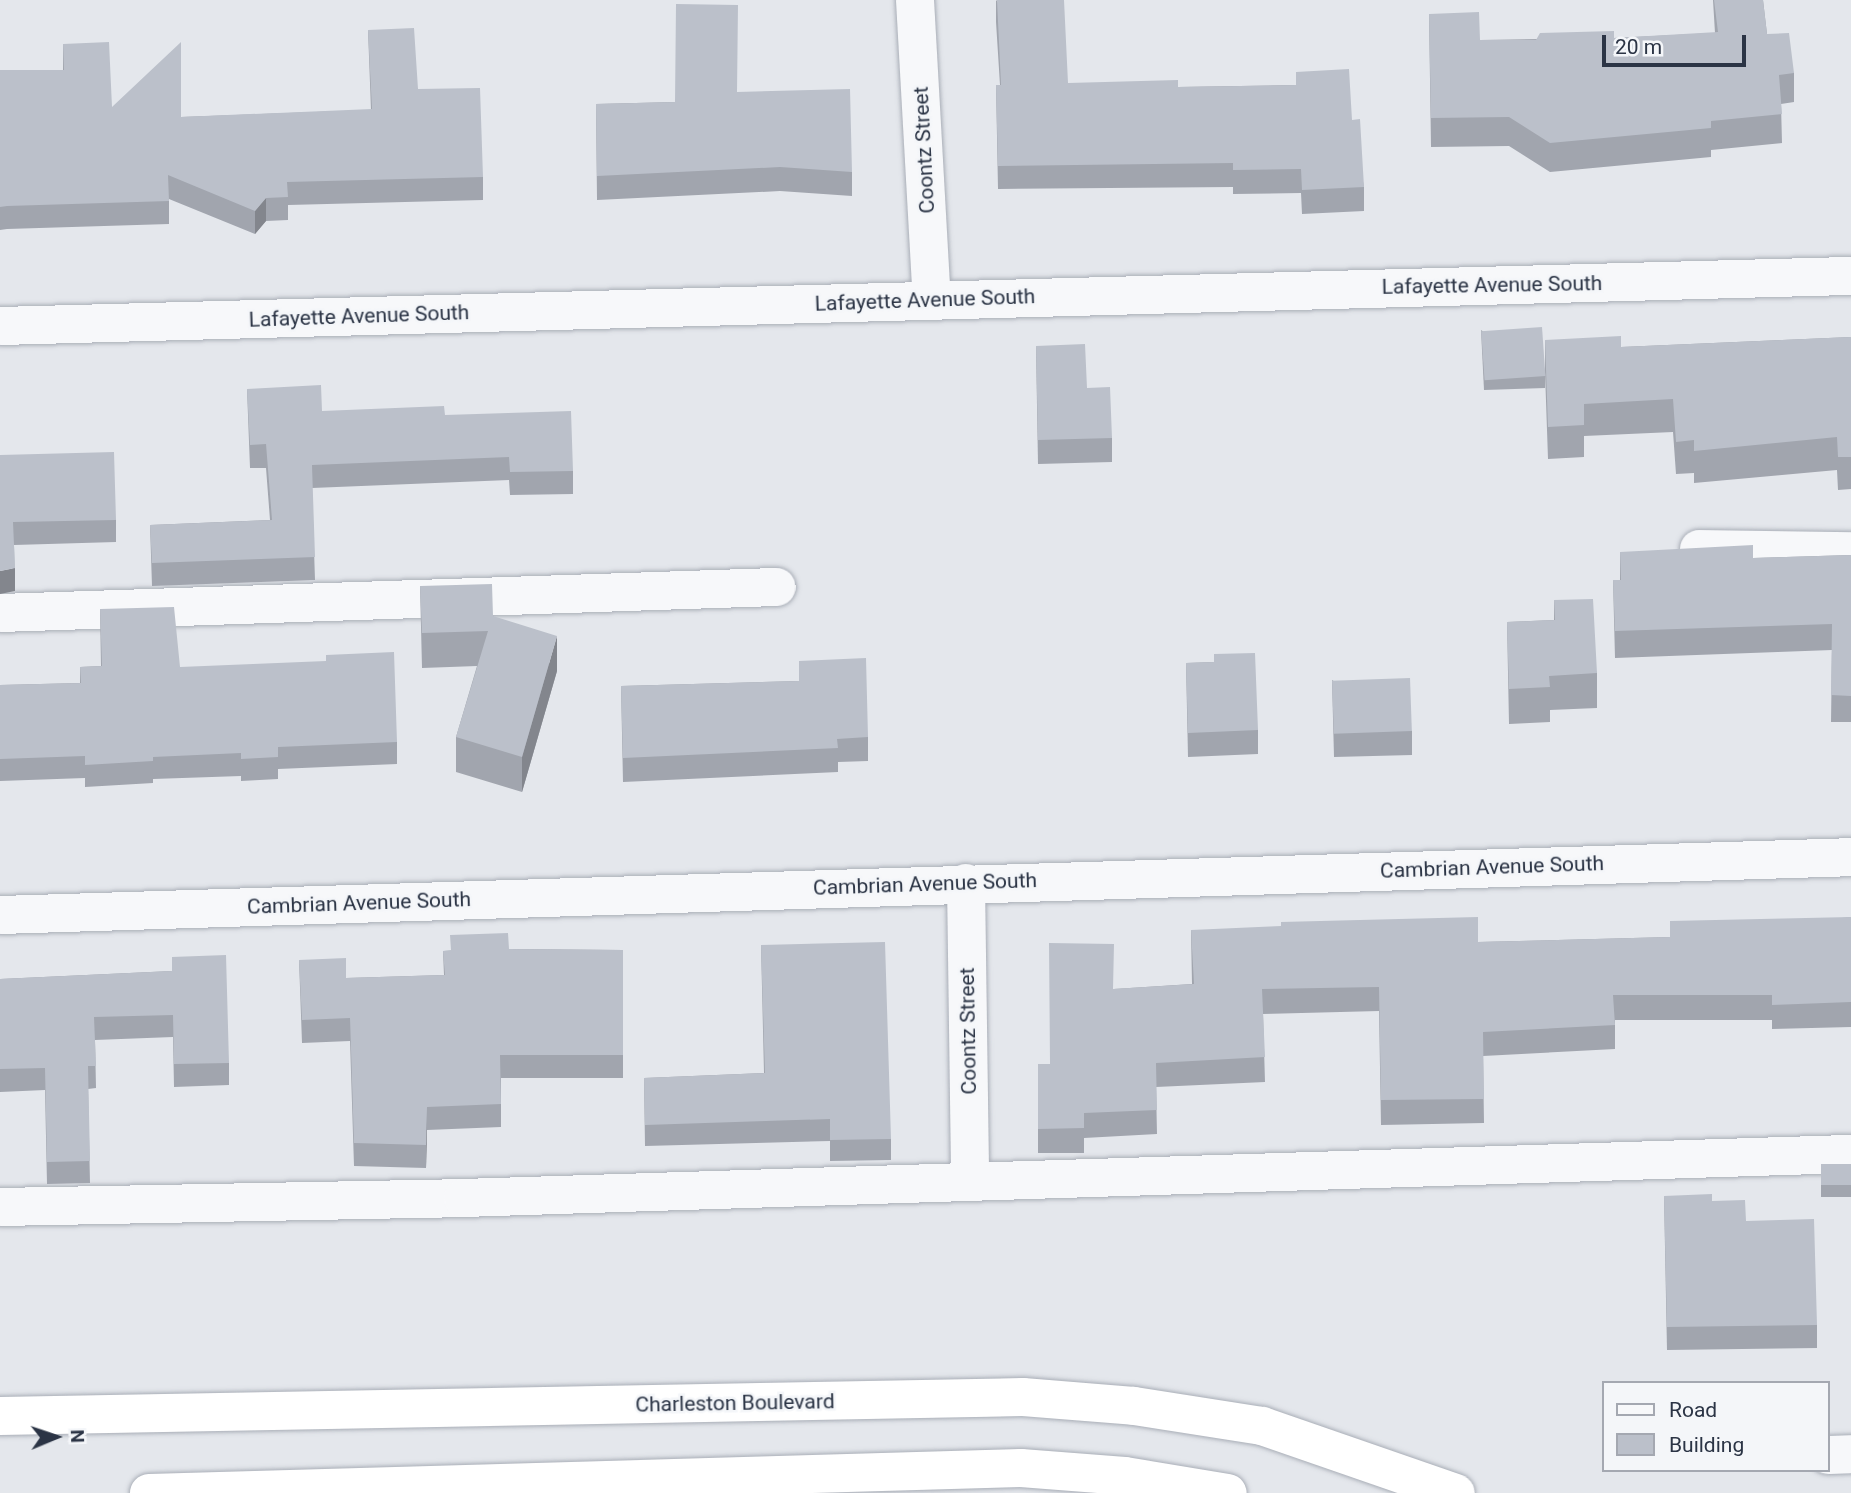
<!DOCTYPE html>
<html>
<head>
<meta charset="utf-8">
<style>
  body { margin:0 }
  #map { position:relative; width:1851px; height:1493px; overflow:hidden; background:#e4e7ec; font-family:Roboto,sans-serif }
  div>[style] { position:absolute }
  .roads { filter:drop-shadow(0 0 2px #a9aeb7) drop-shadow(0 0 2px #a9aeb7) }
  .minor>* { height:38px; margin:-19px; padding:0 19px; transform-origin:19px; border-radius:19px; background:#f7f8fa }
  .highway>* { height:38px; margin:-19px; padding:0 19px; transform-origin:19px; border-radius:19px; background:#fff }
  .wall>* { inset:0; background:#a1a5ae; transform-origin:0 0 }
  .shaded-wall>* { inset:0; background:#83868d }
  .building>* { inset:0; background:#bbc0ca; transform-origin:0 0 }
  span { translate:-50% -50%; white-space:nowrap; text-align:center; line-height:1.15; -webkit-text-stroke:5px #f4f6f9; paint-order:stroke }
  .street-label { font-size:21px; color:#2b3445 }
  .legend { position:absolute; left:1602px; top:1381px; width:228px; height:91px; box-sizing:border-box; background:#f4f6f9; border:2px solid #a4a8b1; margin:0; padding:9px 12px; list-style:none; font-size:21px; color:#2b3445 }
  .legend li { display:flex; align-items:center; gap:14px; height:35px }
  .legend b { width:35px; border:2px solid #a4a8b1 }
  .north { position:absolute; left:21px; top:1402px; width:70px; height:70px; -webkit-text-stroke:5px #f4f6f9; paint-order:stroke; rotate:88deg; font-size:19px; font-weight:700; line-height:28px; text-align:center; color:#2b3445 }
  .north::after { content:''; display:block; margin:auto; width:24px; height:32px; background:#2b3445; clip-path:polygon(50% 0,100% 100%,50% 72%,0 100%) }
  .scale { position:absolute; left:1602px; top:35px; width:144px; height:32px; box-sizing:border-box; border:4px solid #2b3445; border-top:0; padding-left:9px; font-size:21px; line-height:24px; white-space:nowrap; color:#2b3445; -webkit-text-stroke:5px #f4f6f9; paint-order:stroke }
</style>
</head>
<body>
<div id="map">
  <div class="roads">
    <div class="minor">
      <i style="left:915px;top:0;width:300px;rotate:86.8deg"></i>
      <i style="left:0;top:326px;width:1852px;rotate:-1.55deg"></i>
      <i style="left:1699px;top:549px;width:152px;rotate:0.8deg"></i>
      <i style="left:0;top:613px;width:777px;rotate:-1.92deg"></i>
      <i style="left:966px;top:883px;width:297px;rotate:89.2deg"></i>
      <i style="left:0;top:915px;width:1852px;rotate:-1.79deg"></i>
      <i style="left:0;top:1207px;width:463px;rotate:-1.1deg"></i>
      <i style="left:463px;top:1198px;width:1389px;rotate:-1.82deg"></i>
      <i style="left:1828px;top:1455px;width:23px;rotate:-2deg"></i>
    </div>
    <div class="highway">
      <i style="left:0;top:1416px;width:1023px;rotate:-1.06deg"></i>
      <i style="left:1023px;top:1397px;width:111px;rotate:4.6deg"></i>
      <i style="left:1134px;top:1406px;width:130px;rotate:8.9deg"></i>
      <i style="left:1262px;top:1426px;width:205px;rotate:19.1deg"></i>
      <i style="left:149px;top:1493px;width:872px;rotate:-1.64deg"></i>
      <i style="left:1021px;top:1468px;width:104px;rotate:4.4deg"></i>
      <i style="left:1125px;top:1476px;width:104px;rotate:9.4deg"></i>
    </div>
  </div>
  <div class="wall">
    <i style="clip-path:polygon(996px 0,1068px 83px,1178px 87px,1296px 85px,1296px 72px,1352px 120px,1364px 187px,1364px 211px,1302px 214px,1301px 193px,1233px 194px,1233px 187px,998px 189px,996px 85px,1000px 85px,996px 22px)"></i>
    <i style="clip-path:polygon(1713px 0,1763px 0,1767px 34px,1794px 73px,1794px 102px,1781px 104px,1782px 143px,1711px 150px,1711px 157px,1550px 172px,1509px 146px,1431px 147px,1429px 14px,1480px 40px,1614px 38px,1715px 33px)"></i>
    <i style="clip-path:polygon(368px 30px,418px 89px,483px 177px,483px 200px,288px 205px,288px 220px,266px 221px,255px 234px,169px 199px,169px 224px,7px 229px,0 230px,0 70px,63px 70px,63px 44px,112px 107px,181px 117px,371px 110px)"></i>
    <i style="clip-path:polygon(738px 92px,852px 172px,852px 196px,780px 191px,597px 200px,596px 104px,675px 102px)"></i>
    <i style="clip-path:polygon(1481px 330px,1545px 376px,1545px 388px,1484px 390px)"></i>
    <i style="clip-path:polygon(1851px 337px,1851px 489px,1838px 490px,1837px 470px,1694px 483px,1694px 473px,1676px 474px,1673px 432px,1584px 436px,1584px 457px,1548px 459px,1545px 372px,1545px 340px,1621px 347px)"></i>
    <i style="clip-path:polygon(1036px 346px,1087px 388px,1112px 438px,1112px 462px,1038px 464px)"></i>
    <i style="clip-path:polygon(247px 389px,322px 411px,445px 415px,573px 471px,573px 494px,510px 495px,509px 480px,312px 488px,315px 580px,152px 586px,150px 525px,270px 520px,266px 468px,250px 468px)"></i>
    <i style="clip-path:polygon(0 455px,116px 520px,116px 542px,14px 545px,15px 591px)"></i>
    <i style="clip-path:polygon(1620px 552px,1753px 558px,1851px 555px,1851px 722px,1831px 722px,1832px 650px,1615px 658px,1613px 580px,1620px 580px)"></i>
    <i style="clip-path:polygon(420px 586px,493px 616px,557px 671px,522px 792px,456px 772px,456px 737px,477px 666px,422px 668px)"></i>
    <i style="clip-path:polygon(1554px 600px,1597px 673px,1597px 708px,1550px 710px,1550px 722px,1509px 724px,1507px 622px,1554px 620px)"></i>
    <i style="clip-path:polygon(100px 609px,180px 667px,397px 742px,397px 764px,278px 769px,278px 779px,241px 781px,241px 776px,153px 779px,153px 783px,85px 787px,85px 778px,0 781px,0 685px,80px 683px,80px 667px,101px 666px)"></i>
    <i style="clip-path:polygon(799px 661px,868px 737px,868px 761px,838px 762px,838px 772px,623px 782px,621px 686px,799px 681px)"></i>
    <i style="clip-path:polygon(1214px 662px,1258px 730px,1258px 754px,1188px 757px,1186px 663px)"></i>
    <i style="clip-path:polygon(1332px 680px,1412px 731px,1412px 755px,1334px 757px)"></i>
    <i style="clip-path:polygon(1851px 917px,1851px 1027px,1772px 1029px,1772px 1020px,1615px 1020px,1615px 1049px,1483px 1056px,1484px 1123px,1381px 1125px,1379px 1011px,1263px 1014px,1265px 1082px,1156px 1087px,1157px 1134px,1084px 1138px,1084px 1153px,1038px 1153px,1038px 1064px,1050px 1064px,1114px 989px,1192px 984px,1191px 930px,1478px 942px,1670px 937px)"></i>
    <i style="clip-path:polygon(761px 945px,891px 1139px,891px 1160px,830px 1161px,830px 1141px,645px 1146px,644px 1078px,764px 1073px)"></i>
    <i style="clip-path:polygon(509px 949px,623px 950px,623px 1078px,501px 1078px,501px 1127px,427px 1130px,426px 1168px,354px 1166px,350px 1041px,302px 1043px,299px 960px,346px 978px,444px 975px,443px 951px)"></i>
    <i style="clip-path:polygon(172px 971px,229px 1063px,229px 1085px,174px 1087px,173px 1037px,95px 1040px,96px 1088px,88px 1089px,90px 1183px,47px 1184px,45px 1090px,0 1092px,0 979px)"></i>
    <i style="left:1851px;top:1164px;width:33px;height:30px;rotate:90deg"></i>
    <i style="clip-path:polygon(1664px 1196px,1712px 1201px,1746px 1221px,1817px 1325px,1817px 1348px,1667px 1350px)"></i>
  </div>
  <div class="shaded-wall">
    <i style="clip-path:polygon(266px 198px,266px 221px,255px 234px,255px 211px)"></i>
    <i style="clip-path:polygon(15px 568px,15px 591px,0 594px,0 571px)"></i>
    <i style="clip-path:polygon(557px 636px,557px 671px,522px 792px,522px 757px)"></i>
    <i style="clip-path:polygon(427px 1107px,427px 1130px,426px 1168px,426px 1145px)"></i>
  </div>
  <div class="building">
    <i style="clip-path:polygon(997px 0,1064px 0,1068px 83px,1178px 80px,1178px 87px,1296px 85px,1296px 72px,1349px 69px,1352px 120px,1360px 119px,1364px 187px,1302px 190px,1301px 169px,1233px 170px,1233px 163px,998px 166px,996px 85px,1001px 85px)"></i>
    <i style="clip-path:polygon(1714px 0,1763px 0,1767px 34px,1789px 33px,1794px 73px,1779px 75px,1782px 114px,1711px 121px,1711px 128px,1550px 143px,1509px 117px,1431px 118px,1429px 14px,1479px 12px,1480px 40px,1536px 40px,1540px 33px,1614px 31px,1614px 38px,1718px 32px)"></i>
    <i style="clip-path:polygon(676px 4px,738px 5px,737px 92px,850px 89px,852px 172px,780px 167px,597px 176px,596px 104px,675px 102px)"></i>
    <i style="clip-path:polygon(414px 28px,418px 89px,480px 88px,483px 177px,287px 182px,288px 197px,266px 198px,255px 211px,168px 175px,169px 201px,7px 206px,0 207px,0 70px,64px 70px,63px 44px,109px 42px,112px 107px,181px 42px,181px 117px,372px 109px,368px 30px)"></i>
    <i style="left:1542px;top:327px;width:49px;height:61px;rotate:86deg"></i>
    <i style="clip-path:polygon(1621px 336px,1621px 347px,1851px 337px,1851px 457px,1838px 457px,1837px 437px,1694px 451px,1694px 440px,1676px 442px,1673px 399px,1584px 404px,1584px 425px,1548px 427px,1545px 340px)"></i>
    <i style="clip-path:polygon(1085px 344px,1087px 388px,1110px 387px,1112px 438px,1038px 440px,1036px 346px)"></i>
    <i style="clip-path:polygon(321px 385px,322px 411px,444px 406px,445px 415px,571px 411px,573px 471px,510px 472px,509px 457px,312px 465px,315px 557px,152px 563px,150px 525px,272px 520px,266px 444px,250px 445px,247px 389px)"></i>
    <i style="clip-path:polygon(114px 452px,116px 520px,13px 522px,15px 568px,0 571px,0 455px)"></i>
    <i style="clip-path:polygon(1753px 545px,1753px 558px,1851px 555px,1851px 696px,1831px 695px,1832px 624px,1615px 631px,1613px 580px,1621px 580px,1620px 552px)"></i>
    <i style="clip-path:polygon(492px 584px,493px 616px,557px 636px,522px 757px,456px 737px,488px 631px,422px 633px,420px 586px)"></i>
    <i style="clip-path:polygon(1593px 599px,1597px 673px,1549px 676px,1550px 687px,1509px 689px,1507px 622px,1555px 620px,1554px 600px)"></i>
    <i style="clip-path:polygon(174px 607px,180px 667px,326px 661px,326px 655px,394px 652px,397px 742px,278px 747px,278px 757px,241px 759px,241px 753px,153px 757px,153px 761px,85px 765px,85px 756px,0 759px,0 685px,81px 683px,80px 667px,102px 666px,100px 609px)"></i>
    <i style="clip-path:polygon(1255px 653px,1258px 730px,1188px 733px,1186px 663px,1214px 662px,1214px 654px)"></i>
    <i style="clip-path:polygon(866px 658px,868px 737px,837px 739px,838px 748px,623px 758px,621px 686px,799px 681px,799px 661px)"></i>
    <i style="left:1410px;top:678px;width:53px;height:78px;rotate:88deg"></i>
    <i style="clip-path:polygon(1478px 917px,1478px 942px,1670px 937px,1670px 921px,1851px 917px,1851px 1002px,1772px 1005px,1772px 995px,1613px 995px,1615px 1025px,1483px 1032px,1484px 1099px,1381px 1100px,1379px 987px,1262px 989px,1265px 1057px,1156px 1063px,1157px 1110px,1084px 1113px,1084px 1128px,1038px 1129px,1038px 1064px,1050px 1064px,1049px 943px,1114px 944px,1113px 989px,1194px 984px,1191px 930px,1281px 926px,1281px 922px)"></i>
    <i style="clip-path:polygon(508px 933px,509px 949px,623px 950px,623px 1055px,500px 1055px,501px 1104px,427px 1107px,426px 1145px,354px 1143px,350px 1018px,302px 1020px,299px 960px,346px 958px,346px 978px,445px 975px,443px 951px,451px 950px,450px 935px)"></i>
    <i style="clip-path:polygon(885px 942px,891px 1139px,830px 1140px,830px 1119px,645px 1125px,644px 1078px,765px 1073px,761px 945px)"></i>
    <i style="clip-path:polygon(226px 955px,229px 1063px,174px 1064px,173px 1015px,94px 1017px,96px 1066px,88px 1066px,90px 1161px,47px 1162px,45px 1068px,0 1069px,0 979px,172px 971px,172px 957px)"></i>
    <i style="left:1851px;top:1164px;width:21px;height:30px;rotate:90deg"></i>
    <i style="clip-path:polygon(1712px 1194px,1712px 1201px,1745px 1200px,1746px 1221px,1814px 1219px,1817px 1325px,1667px 1327px,1664px 1196px)"></i>
  </div>
  <div class="street-label">
    <span style="left:924px;top:150px;rotate:-93deg">Coontz Street</span>
    <span style="left:1492px;top:285px;rotate:-1deg">Lafayette Avenue South</span>
    <span style="left:925px;top:300px;rotate:-2deg">Lafayette Avenue South</span>
    <span style="left:359px;top:316px;rotate:-2deg">Lafayette Avenue South</span>
    <span style="left:1492px;top:867px;rotate:-2deg">Cambrian Avenue South</span>
    <span style="left:925px;top:884px;rotate:-2deg">Cambrian Avenue South</span>
    <span style="left:359px;top:903px;rotate:-2deg">Cambrian Avenue South</span>
    <span style="left:968px;top:1031px;rotate:-91deg">Coontz Street</span>
    <span style="left:735px;top:1403px;rotate:-1deg">Charleston Boulevard</span>
  </div>
  <ul class="legend">
  <li><b style="height:9px;background:#f7f8fa"></b>Road</li>
  <li><b style="height:19px;background:#bbc0ca"></b>Building</li>
  </ul>
  <div class="north">N</div>
  <div class="scale">20 m</div>
</div>
</body>
</html>
